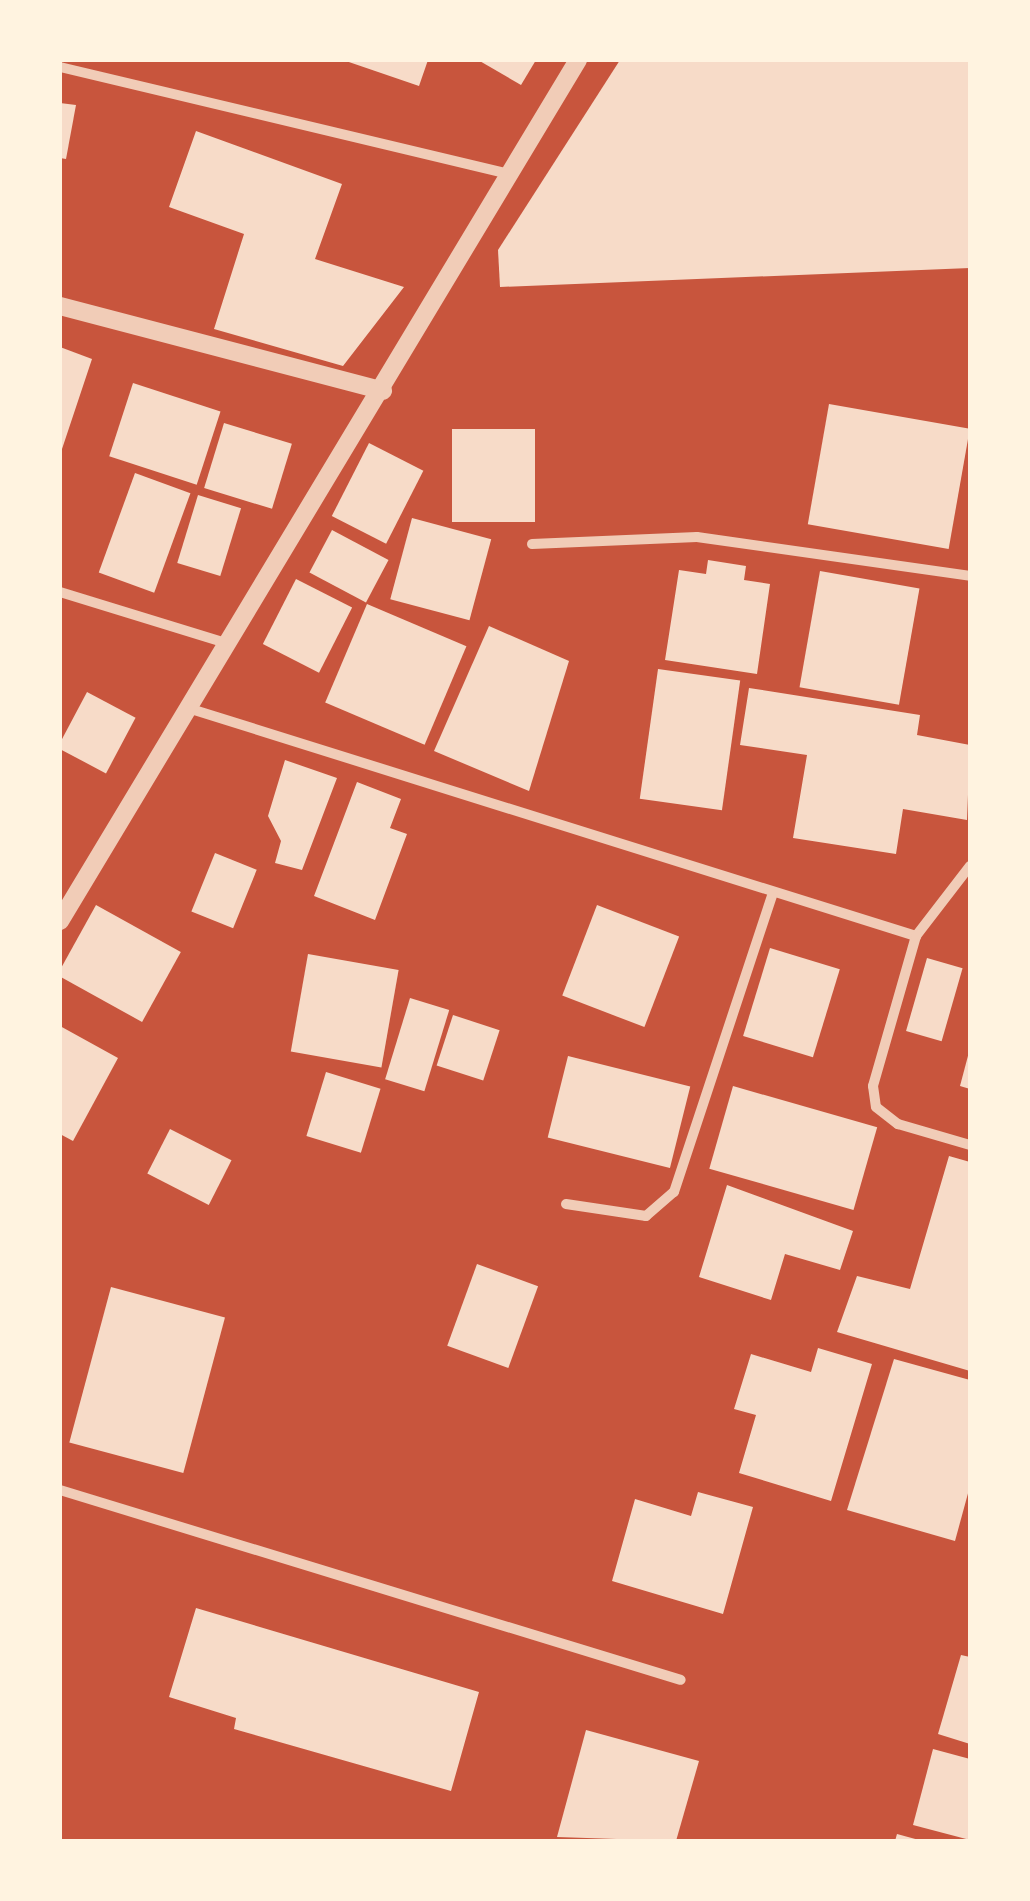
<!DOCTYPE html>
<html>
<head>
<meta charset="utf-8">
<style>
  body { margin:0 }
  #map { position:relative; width:1030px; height:1901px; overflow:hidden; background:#c8553d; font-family:"Exo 2",sans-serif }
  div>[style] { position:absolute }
  .building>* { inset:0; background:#f7dbc8; transform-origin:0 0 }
  .minor>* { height:10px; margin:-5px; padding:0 5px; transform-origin:5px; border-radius:5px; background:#f1ccb7 }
  .tertiary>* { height:18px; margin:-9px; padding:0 9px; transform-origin:9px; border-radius:9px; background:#f1ccb7 }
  span { translate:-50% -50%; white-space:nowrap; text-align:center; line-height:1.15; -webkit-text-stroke:10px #fff3e0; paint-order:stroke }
  .frame { position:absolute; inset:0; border:62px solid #fff3e0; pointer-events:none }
</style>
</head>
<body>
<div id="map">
  <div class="building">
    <i style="clip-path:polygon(343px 60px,428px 60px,419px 86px)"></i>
    <i style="clip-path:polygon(478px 60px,536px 60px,521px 85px)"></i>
    <i style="clip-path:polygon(620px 60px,970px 60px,970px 268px,500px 287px,498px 250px)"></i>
    <i style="clip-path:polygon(60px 103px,76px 105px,66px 159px,60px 158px)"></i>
    <i style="clip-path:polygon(196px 131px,342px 184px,315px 259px,404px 287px,343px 366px,214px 329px,244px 234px,169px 207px)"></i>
    <i style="clip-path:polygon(60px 347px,92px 359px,61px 452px,60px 452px)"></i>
    <i style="left:133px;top:383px;width:92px;height:77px;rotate:18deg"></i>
    <i style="left:829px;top:404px;width:143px;height:122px;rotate:10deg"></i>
    <i style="left:224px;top:423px;width:71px;height:68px;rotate:17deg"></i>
    <i style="left:452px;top:429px;width:83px;height:93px"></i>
    <i style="left:369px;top:443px;width:61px;height:82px;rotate:27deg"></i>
    <i style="left:135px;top:473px;width:59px;height:106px;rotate:20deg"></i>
    <i style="left:198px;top:495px;width:45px;height:71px;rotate:17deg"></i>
    <i style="left:412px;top:518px;width:82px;height:84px;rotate:15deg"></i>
    <i style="left:332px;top:530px;width:64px;height:48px;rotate:28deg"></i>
    <i style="clip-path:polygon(708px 560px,746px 566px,744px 580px,770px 584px,757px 674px,665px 660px,679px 570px,706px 574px)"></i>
    <i style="left:820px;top:571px;width:101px;height:118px;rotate:10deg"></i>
    <i style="left:296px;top:579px;width:63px;height:73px;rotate:27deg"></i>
    <i style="left:367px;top:604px;width:108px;height:107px;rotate:23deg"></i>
    <i style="clip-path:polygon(489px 626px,569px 661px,529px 791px,434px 751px)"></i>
    <i style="left:658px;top:669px;width:83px;height:131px;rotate:8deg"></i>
    <i style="clip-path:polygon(749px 688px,920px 715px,917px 735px,970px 745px,967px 820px,903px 809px,896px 854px,793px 838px,807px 755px,740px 745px)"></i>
    <i style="left:87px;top:692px;width:55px;height:63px;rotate:28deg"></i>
    <i style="clip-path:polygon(285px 760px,337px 778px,302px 870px,275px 863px,281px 841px,268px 816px)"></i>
    <i style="clip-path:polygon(357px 782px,401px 799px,390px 828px,407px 834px,375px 920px,314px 896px)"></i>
    <i style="left:215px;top:853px;width:45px;height:63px;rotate:22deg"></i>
    <i style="left:96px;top:905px;width:97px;height:80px;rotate:29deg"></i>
    <i style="left:597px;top:905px;width:88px;height:97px;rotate:21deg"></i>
    <i style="left:770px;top:948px;width:73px;height:92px;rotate:17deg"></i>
    <i style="left:308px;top:954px;width:92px;height:99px;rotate:10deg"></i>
    <i style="left:927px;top:958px;width:37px;height:76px;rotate:16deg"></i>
    <i style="left:410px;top:998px;width:41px;height:85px;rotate:17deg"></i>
    <i style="left:453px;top:1015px;width:49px;height:53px;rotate:18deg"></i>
    <i style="clip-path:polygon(60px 1026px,118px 1058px,73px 1141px,60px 1134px)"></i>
    <i style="clip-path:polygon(969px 1052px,970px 1052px,970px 1089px,960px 1086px)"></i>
    <i style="left:568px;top:1056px;width:126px;height:84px;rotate:14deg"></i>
    <i style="left:326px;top:1072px;width:57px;height:67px;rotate:17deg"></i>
    <i style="left:733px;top:1086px;width:150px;height:86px;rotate:16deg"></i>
    <i style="left:170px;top:1129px;width:69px;height:50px;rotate:27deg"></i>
    <i style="clip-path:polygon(949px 1156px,970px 1162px,970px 1371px,837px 1332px,857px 1276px,910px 1289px)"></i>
    <i style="clip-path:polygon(727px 1185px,853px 1231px,840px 1270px,785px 1254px,771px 1300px,699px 1277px)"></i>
    <i style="left:477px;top:1264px;width:65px;height:87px;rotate:20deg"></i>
    <i style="left:111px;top:1287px;width:118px;height:161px;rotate:15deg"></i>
    <i style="clip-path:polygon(818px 1348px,872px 1364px,831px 1501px,739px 1473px,756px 1415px,734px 1409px,751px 1354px,811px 1372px)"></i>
    <i style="clip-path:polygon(894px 1359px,970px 1380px,970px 1486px,955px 1541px,847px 1510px)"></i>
    <i style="clip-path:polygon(698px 1492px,753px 1507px,723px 1614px,612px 1581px,635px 1499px,691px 1516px)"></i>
    <i style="clip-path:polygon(196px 1608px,479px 1692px,451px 1791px,234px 1729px,236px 1718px,169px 1697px)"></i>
    <i style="clip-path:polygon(961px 1655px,970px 1657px,970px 1744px,938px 1734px)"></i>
    <i style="clip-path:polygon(586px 1730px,699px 1761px,676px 1841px,557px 1837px)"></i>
    <i style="clip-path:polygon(933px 1749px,970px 1759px,970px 1840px,913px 1825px)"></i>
    <i style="clip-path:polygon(897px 1834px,919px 1840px,919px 1841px,895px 1841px)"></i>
  </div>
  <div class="minor">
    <i style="left:60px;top:67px;width:463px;rotate:13.4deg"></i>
    <i style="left:532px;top:544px;width:165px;rotate:-2.4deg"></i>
    <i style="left:697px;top:537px;width:276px;rotate:8.1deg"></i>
    <i style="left:60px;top:592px;width:177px;rotate:17.1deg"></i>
    <i style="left:191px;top:709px;width:760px;rotate:17.39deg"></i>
    <i style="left:916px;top:936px;width:156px;rotate:106deg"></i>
    <i style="left:873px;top:1086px;width:21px;rotate:82deg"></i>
    <i style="left:876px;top:1107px;width:28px;rotate:38deg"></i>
    <i style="left:898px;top:1124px;width:75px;rotate:16.3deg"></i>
    <i style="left:916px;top:936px;width:88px;rotate:-52.4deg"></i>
    <i style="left:566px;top:1204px;width:81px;rotate:8.5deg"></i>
    <i style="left:646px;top:1216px;width:37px;rotate:-41deg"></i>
    <i style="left:674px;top:1192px;width:313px;rotate:-71.7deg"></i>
    <i style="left:60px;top:1490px;width:649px;rotate:17.01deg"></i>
  </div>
  <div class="tertiary">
    <i style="left:60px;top:306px;width:334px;rotate:14.7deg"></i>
    <i style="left:60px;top:921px;width:1005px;rotate:-58.97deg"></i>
  </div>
  <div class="frame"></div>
</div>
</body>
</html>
